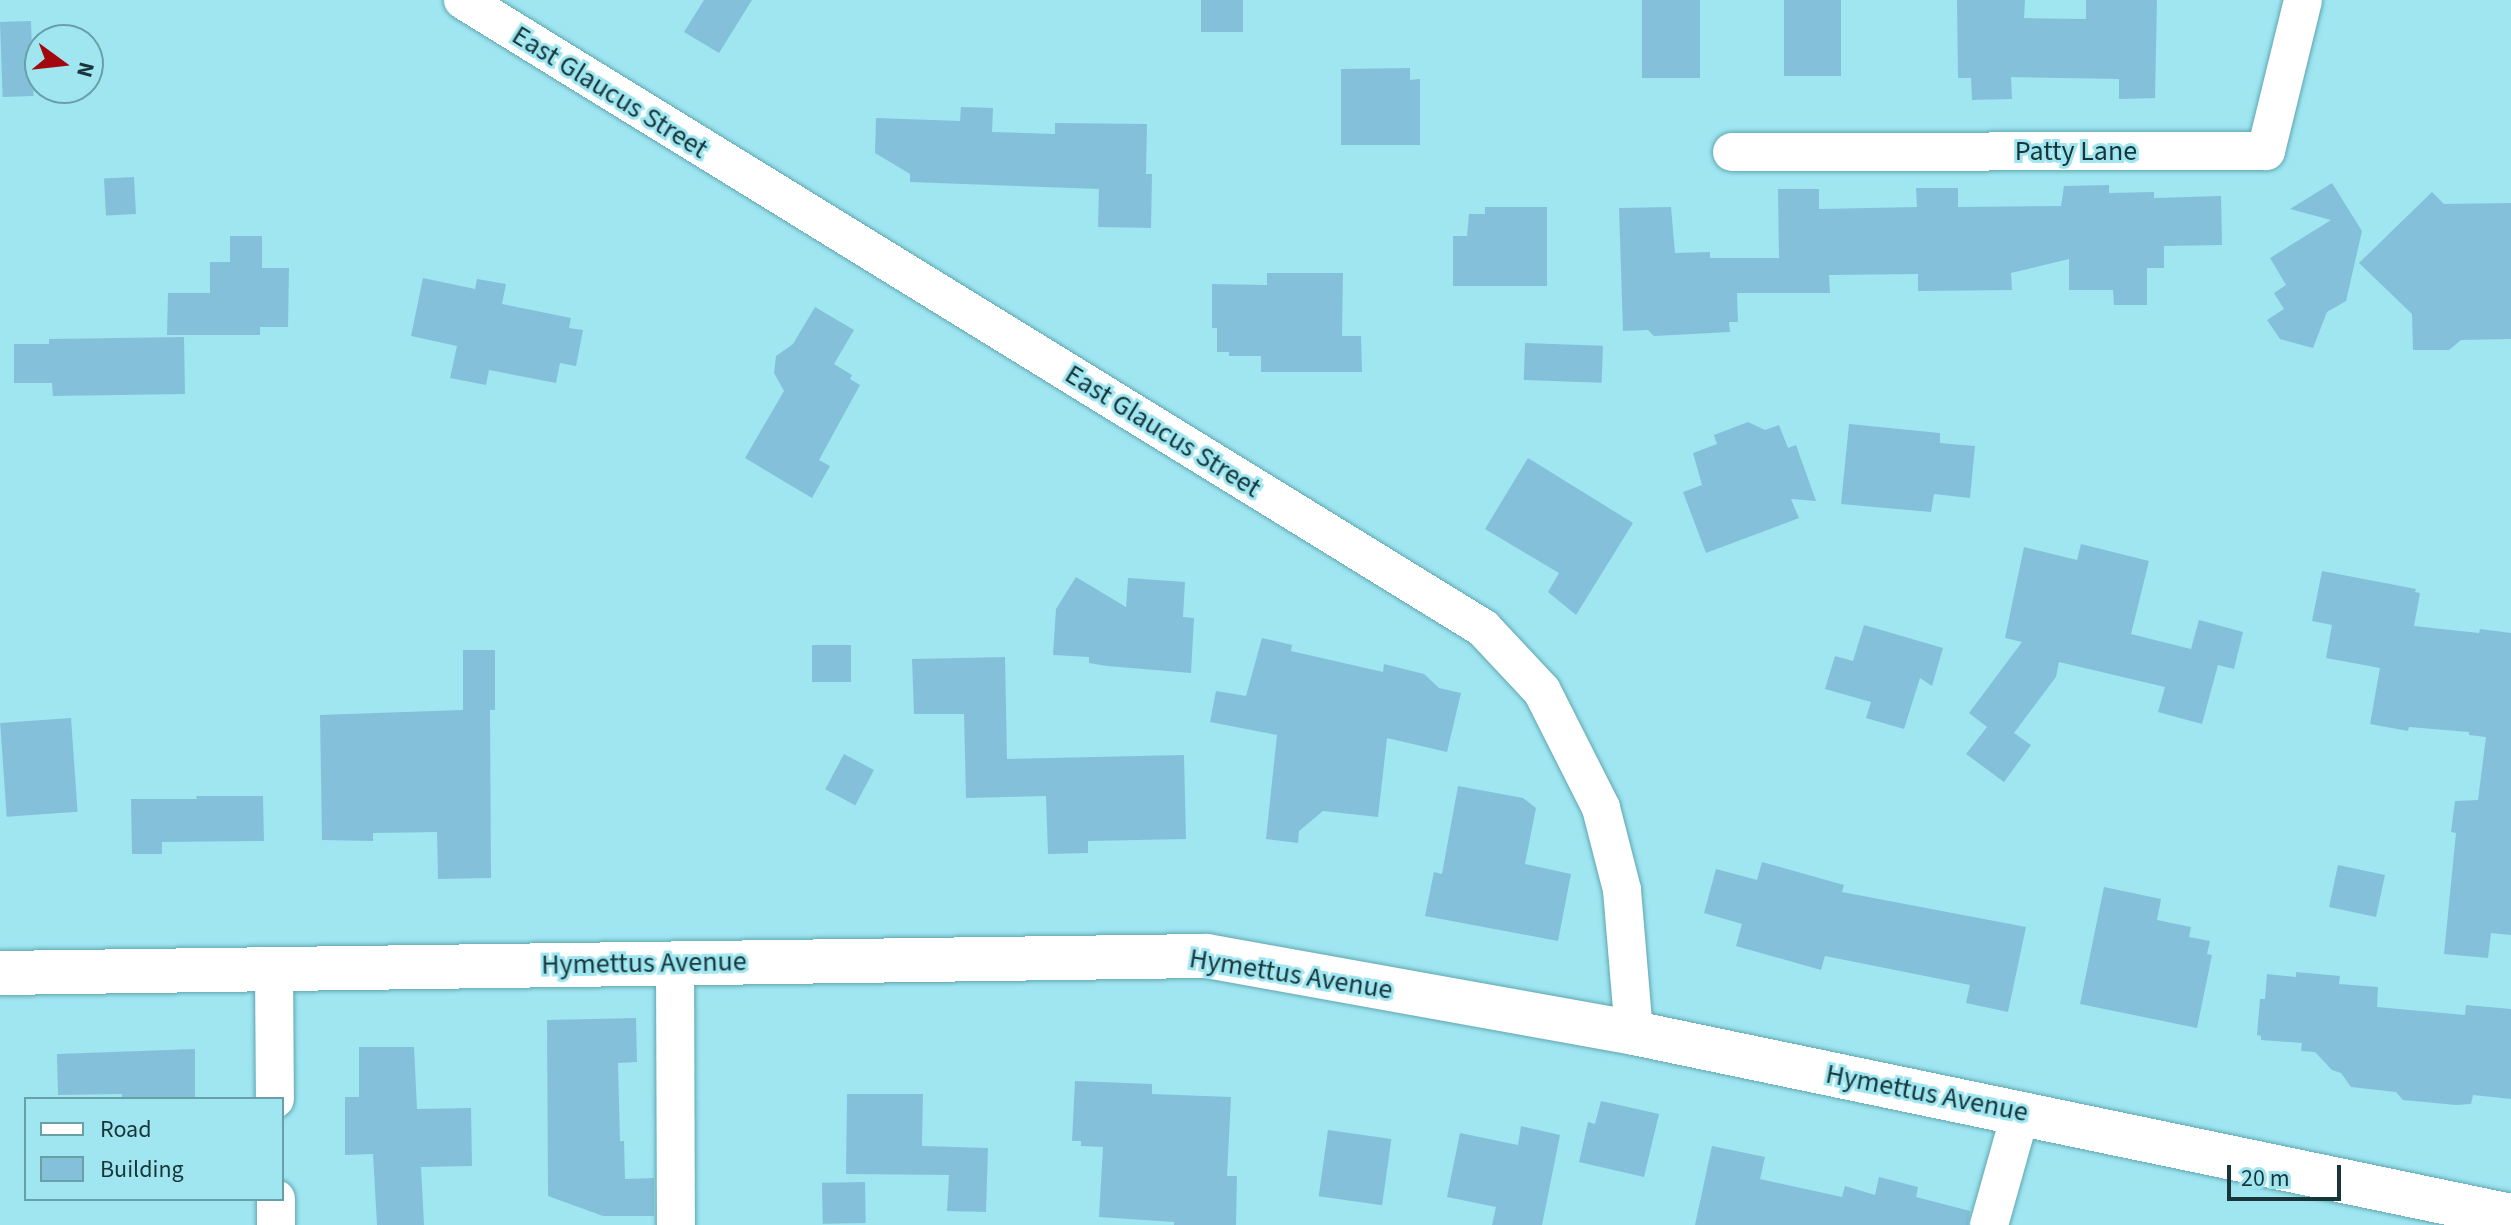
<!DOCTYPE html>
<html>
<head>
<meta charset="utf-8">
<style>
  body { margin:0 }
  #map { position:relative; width:2511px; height:1225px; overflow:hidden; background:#9fe6f1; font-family:"Source Sans 3",sans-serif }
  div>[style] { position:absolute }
  .building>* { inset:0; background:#85c0db; transform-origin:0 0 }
  .roads { filter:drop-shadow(0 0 2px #60a6b0) drop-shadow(0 0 2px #60a6b0) }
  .street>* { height:38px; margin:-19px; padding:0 19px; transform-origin:19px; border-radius:19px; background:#fff }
  .secondary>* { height:44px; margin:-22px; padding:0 22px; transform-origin:22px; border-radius:22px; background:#fff }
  span { translate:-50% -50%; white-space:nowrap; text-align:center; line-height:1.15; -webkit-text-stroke:6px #9fe6f1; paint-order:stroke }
  .street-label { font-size:28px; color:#18363a }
  .legend { position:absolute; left:24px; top:1097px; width:260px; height:104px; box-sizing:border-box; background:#9fe6f1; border:2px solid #69a0a8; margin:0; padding:10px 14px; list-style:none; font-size:24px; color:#18363a }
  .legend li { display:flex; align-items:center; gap:16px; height:40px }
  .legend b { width:40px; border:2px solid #69a0a8 }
  .north { position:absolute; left:24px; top:24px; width:80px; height:80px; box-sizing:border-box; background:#9fe6f1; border:2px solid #69a0a8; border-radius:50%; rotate:105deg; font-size:22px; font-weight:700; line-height:32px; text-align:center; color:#18363a }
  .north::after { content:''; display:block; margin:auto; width:28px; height:36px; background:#a2080e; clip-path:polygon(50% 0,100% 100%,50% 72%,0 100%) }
  .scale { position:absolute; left:2227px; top:1165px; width:114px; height:36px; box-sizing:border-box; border:4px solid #18363a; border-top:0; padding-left:10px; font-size:24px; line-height:28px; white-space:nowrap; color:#18363a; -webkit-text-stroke:6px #9fe6f1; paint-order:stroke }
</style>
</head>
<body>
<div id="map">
  <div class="building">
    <i style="clip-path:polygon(704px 0,752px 0,719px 53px,684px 32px)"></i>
    <i style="left:1201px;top:0;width:42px;height:32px"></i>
    <i style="left:1642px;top:0;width:58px;height:78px"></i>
    <i style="left:1784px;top:0;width:57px;height:76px"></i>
    <i style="clip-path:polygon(1957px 0,2025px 0,2024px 18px,2086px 19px,2086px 0,2157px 0,2155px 98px,2119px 99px,2119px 79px,2011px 77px,2012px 99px,1972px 100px,1971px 78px,1958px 78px)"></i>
    <i style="left:31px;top:21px;width:75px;height:31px;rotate:88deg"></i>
    <i style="clip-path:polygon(1410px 68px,1410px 80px,1420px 79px,1420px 145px,1341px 145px,1341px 69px)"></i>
    <i style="clip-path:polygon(961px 107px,993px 108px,992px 132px,1055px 134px,1055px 123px,1147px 124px,1146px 174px,1152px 174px,1151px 228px,1098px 227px,1099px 189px,910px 182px,910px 174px,875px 153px,876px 118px,960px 121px)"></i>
    <i style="left:134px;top:177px;width:37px;height:30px;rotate:87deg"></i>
    <i style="clip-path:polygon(2332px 183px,2362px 231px,2346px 301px,2327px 312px,2313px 348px,2280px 339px,2267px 320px,2284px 309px,2274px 293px,2286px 285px,2270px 258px,2331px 220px,2290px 209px)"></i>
    <i style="clip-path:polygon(2109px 185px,2109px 193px,2154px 192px,2154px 198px,2221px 196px,2222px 245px,2164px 246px,2164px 268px,2147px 268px,2147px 305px,2114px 305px,2113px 290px,2069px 290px,2069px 259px,2011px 273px,2012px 290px,1918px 291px,1918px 274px,1829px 275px,1830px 293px,1737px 293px,1738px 322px,1729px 322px,1730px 332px,1654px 336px,1648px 330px,1623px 331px,1619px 208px,1671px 207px,1675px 253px,1710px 252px,1710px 258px,1779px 258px,1778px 189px,1819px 189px,1819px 209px,1917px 207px,1916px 188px,1958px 188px,1958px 207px,2061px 206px,2064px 186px)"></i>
    <i style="clip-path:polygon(2432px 192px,2444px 204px,2511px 203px,2511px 339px,2461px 340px,2449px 350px,2413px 350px,2412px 314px,2359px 263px)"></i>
    <i style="clip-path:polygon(1485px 207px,1547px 207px,1547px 286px,1453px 286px,1453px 236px,1467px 236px,1469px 214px,1485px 214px)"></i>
    <i style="clip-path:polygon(230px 236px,262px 236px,262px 268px,289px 268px,288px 327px,260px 327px,260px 335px,167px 335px,168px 293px,210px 293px,210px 262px,230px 262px)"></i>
    <i style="clip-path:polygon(1267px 273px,1343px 273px,1342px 336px,1361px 336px,1362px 372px,1261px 372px,1261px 356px,1229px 356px,1229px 352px,1217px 352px,1217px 328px,1212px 328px,1212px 284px,1267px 285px)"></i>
    <i style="clip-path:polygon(423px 278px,475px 289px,477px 279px,506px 284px,502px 304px,571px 318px,569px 328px,583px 330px,576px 366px,560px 363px,556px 383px,489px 370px,486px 385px,450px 378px,457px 346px,411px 336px)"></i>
    <i style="clip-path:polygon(815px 307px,854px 330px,834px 364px,852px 375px,850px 379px,860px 385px,819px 460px,830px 466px,812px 498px,745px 458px,784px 391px,774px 373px,776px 356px,793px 344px)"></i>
    <i style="clip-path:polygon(184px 337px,185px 394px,53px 396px,52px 383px,14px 383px,14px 344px,49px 344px,49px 339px)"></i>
    <i style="left:1525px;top:343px;width:78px;height:37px;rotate:2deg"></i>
    <i style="clip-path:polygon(1748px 422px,1765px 430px,1779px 425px,1788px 448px,1796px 445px,1816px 501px,1791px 499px,1799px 518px,1706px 553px,1683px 492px,1702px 485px,1693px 453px,1717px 444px,1714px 435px)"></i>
    <i style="clip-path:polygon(1849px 424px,1940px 433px,1940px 443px,1975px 446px,1970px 498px,1934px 494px,1931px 512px,1841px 504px)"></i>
    <i style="clip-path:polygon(1528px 458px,1633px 523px,1576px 615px,1548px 592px,1559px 573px,1485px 529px)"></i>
    <i style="clip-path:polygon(2081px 544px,2149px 561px,2131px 634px,2191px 649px,2199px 620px,2243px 632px,2234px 669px,2218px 665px,2202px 724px,2158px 712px,2165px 687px,2059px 662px,2056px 677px,2014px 733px,2031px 745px,2004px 782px,1966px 754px,1987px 727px,1969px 713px,2022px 642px,2005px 638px,2024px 547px,2077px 560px)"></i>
    <i style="clip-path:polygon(2322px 571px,2416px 589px,2415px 592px,2420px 593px,2414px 626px,2479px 633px,2480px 629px,2511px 633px,2511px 935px,2491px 933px,2488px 958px,2444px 954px,2456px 833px,2451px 832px,2455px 801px,2478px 800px,2486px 737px,2469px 735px,2469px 732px,2409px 727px,2408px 731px,2370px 724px,2380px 668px,2326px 658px,2332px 625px,2312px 621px)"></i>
    <i style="clip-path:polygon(1076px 577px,1126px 607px,1128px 578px,1185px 582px,1183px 617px,1194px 618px,1191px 673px,1107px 666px,1089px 663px,1089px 657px,1053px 655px,1056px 609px)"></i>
    <i style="clip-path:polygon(1864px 625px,1943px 648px,1932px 686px,1920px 678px,1904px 729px,1866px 718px,1871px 702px,1825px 689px,1835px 656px,1853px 661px)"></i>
    <i style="clip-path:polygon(1262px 638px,1292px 645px,1291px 651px,1383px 672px,1384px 664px,1424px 674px,1439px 688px,1461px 693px,1447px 752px,1387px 738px,1378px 817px,1323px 811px,1299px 831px,1298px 843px,1266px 839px,1277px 735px,1210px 722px,1216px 691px,1246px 696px)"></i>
    <i style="left:812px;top:645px;width:39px;height:37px"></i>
    <i style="left:463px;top:650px;width:32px;height:60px"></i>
    <i style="clip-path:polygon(1005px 657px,1007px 759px,1184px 755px,1186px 839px,1088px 841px,1088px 853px,1048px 854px,1046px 796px,966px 798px,964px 714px,914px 714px,912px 659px)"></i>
    <i style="clip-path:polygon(490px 709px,491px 878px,438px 879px,437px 832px,373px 833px,373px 841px,322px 840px,320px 715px)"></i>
    <i style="left:71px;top:718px;width:94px;height:71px;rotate:86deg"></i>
    <i style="left:844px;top:754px;width:34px;height:40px;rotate:28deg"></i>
    <i style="clip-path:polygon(1458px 786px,1523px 798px,1536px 808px,1525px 864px,1571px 874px,1558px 941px,1425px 916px,1434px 872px,1442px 874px)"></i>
    <i style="clip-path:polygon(196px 796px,263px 796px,264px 841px,162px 842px,162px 854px,132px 854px,131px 799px,197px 799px)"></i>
    <i style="clip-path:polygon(1762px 862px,1844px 885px,1842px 892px,2026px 927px,2008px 1012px,1966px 1003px,1970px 985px,1825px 956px,1821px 970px,1736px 946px,1742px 924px,1704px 913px,1716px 869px,1757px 880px)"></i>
    <i style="left:2338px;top:865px;width:48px;height:43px;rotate:12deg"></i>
    <i style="clip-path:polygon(2104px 887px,2161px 899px,2157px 920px,2191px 927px,2189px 937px,2210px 941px,2207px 954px,2212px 955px,2197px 1028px,2080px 1004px)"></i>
    <i style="clip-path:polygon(2296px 972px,2340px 976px,2339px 984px,2378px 987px,2377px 1007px,2465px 1015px,2466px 1005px,2511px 1009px,2511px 1099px,2473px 1095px,2471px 1104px,2456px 1105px,2403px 1100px,2396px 1092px,2351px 1087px,2341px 1073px,2332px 1070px,2315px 1052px,2301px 1051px,2302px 1043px,2261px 1040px,2261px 1036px,2257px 1035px,2260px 999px,2265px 999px,2267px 974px,2296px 977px)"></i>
    <i style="clip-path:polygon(636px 1018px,637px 1062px,618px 1063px,620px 1141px,624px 1141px,625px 1179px,654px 1178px,654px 1216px,603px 1216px,548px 1196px,547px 1020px)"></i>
    <i style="clip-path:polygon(359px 1047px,414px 1047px,417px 1109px,471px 1108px,472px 1166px,421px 1167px,424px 1225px,377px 1225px,373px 1154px,345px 1155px,345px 1097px,359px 1097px)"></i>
    <i style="clip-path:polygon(195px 1049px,195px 1099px,122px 1099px,122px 1094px,58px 1095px,57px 1054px)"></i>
    <i style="clip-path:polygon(1075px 1081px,1152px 1084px,1152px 1094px,1231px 1097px,1227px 1176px,1237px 1176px,1236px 1225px,1174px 1225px,1174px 1222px,1099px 1217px,1103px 1147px,1081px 1146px,1081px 1141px,1072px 1141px)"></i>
    <i style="clip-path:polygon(847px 1094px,923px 1094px,922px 1146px,988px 1148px,986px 1212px,947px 1211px,949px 1175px,846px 1174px)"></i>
    <i style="clip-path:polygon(1601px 1101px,1659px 1114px,1644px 1177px,1579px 1162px,1588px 1122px,1595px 1124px)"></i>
    <i style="clip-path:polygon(1521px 1126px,1560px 1135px,1542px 1225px,1492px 1225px,1496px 1207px,1447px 1197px,1460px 1133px,1518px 1145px)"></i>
    <i style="left:1328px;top:1130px;width:64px;height:67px;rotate:8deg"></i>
    <i style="clip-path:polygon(1712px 1146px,1765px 1157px,1760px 1179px,1842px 1197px,1845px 1186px,1875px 1195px,1879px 1177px,1918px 1187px,1916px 1197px,1970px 1211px,1968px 1225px,1695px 1225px)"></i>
    <i style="left:865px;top:1182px;width:41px;height:43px;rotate:89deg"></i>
  </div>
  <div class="roads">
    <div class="street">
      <i style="left:463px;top:0;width:1198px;rotate:31.62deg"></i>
      <i style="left:1483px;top:628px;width:86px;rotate:46.9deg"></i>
      <i style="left:1542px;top:691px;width:131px;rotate:63.2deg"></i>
      <i style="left:1601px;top:808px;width:85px;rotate:75.6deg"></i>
      <i style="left:1622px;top:890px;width:144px;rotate:85.2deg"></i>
      <i style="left:1732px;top:152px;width:534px;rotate:-0.11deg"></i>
      <i style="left:2266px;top:151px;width:155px;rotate:-76.2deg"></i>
      <i style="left:675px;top:962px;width:263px;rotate:89.8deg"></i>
      <i style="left:274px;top:968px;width:131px;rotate:89.6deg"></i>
      <i style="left:276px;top:1199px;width:26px;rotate:90deg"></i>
      <i style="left:1989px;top:1225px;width:118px;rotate:-74.3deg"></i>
    </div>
    <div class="secondary">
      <i style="left:0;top:973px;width:1207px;rotate:-0.81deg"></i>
      <i style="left:1207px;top:956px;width:434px;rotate:10.2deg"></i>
      <i style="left:1634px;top:1033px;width:896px;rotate:11.79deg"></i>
    </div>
  </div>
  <div class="street-label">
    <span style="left:610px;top:92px;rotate:32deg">East Glaucus Street</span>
    <span style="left:2076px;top:151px">Patty Lane</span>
    <span style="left:1163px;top:431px;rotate:32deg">East Glaucus Street</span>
    <span style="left:644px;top:963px;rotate:-1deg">Hymettus Avenue</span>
    <span style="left:1291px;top:974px;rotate:9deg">Hymettus Avenue</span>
    <span style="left:1927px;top:1093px;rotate:11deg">Hymettus Avenue</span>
  </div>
  <ul class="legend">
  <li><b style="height:10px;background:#fff"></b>Road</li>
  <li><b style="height:22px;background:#85c0db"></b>Building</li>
  </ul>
  <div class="north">N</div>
  <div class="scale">20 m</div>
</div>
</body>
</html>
